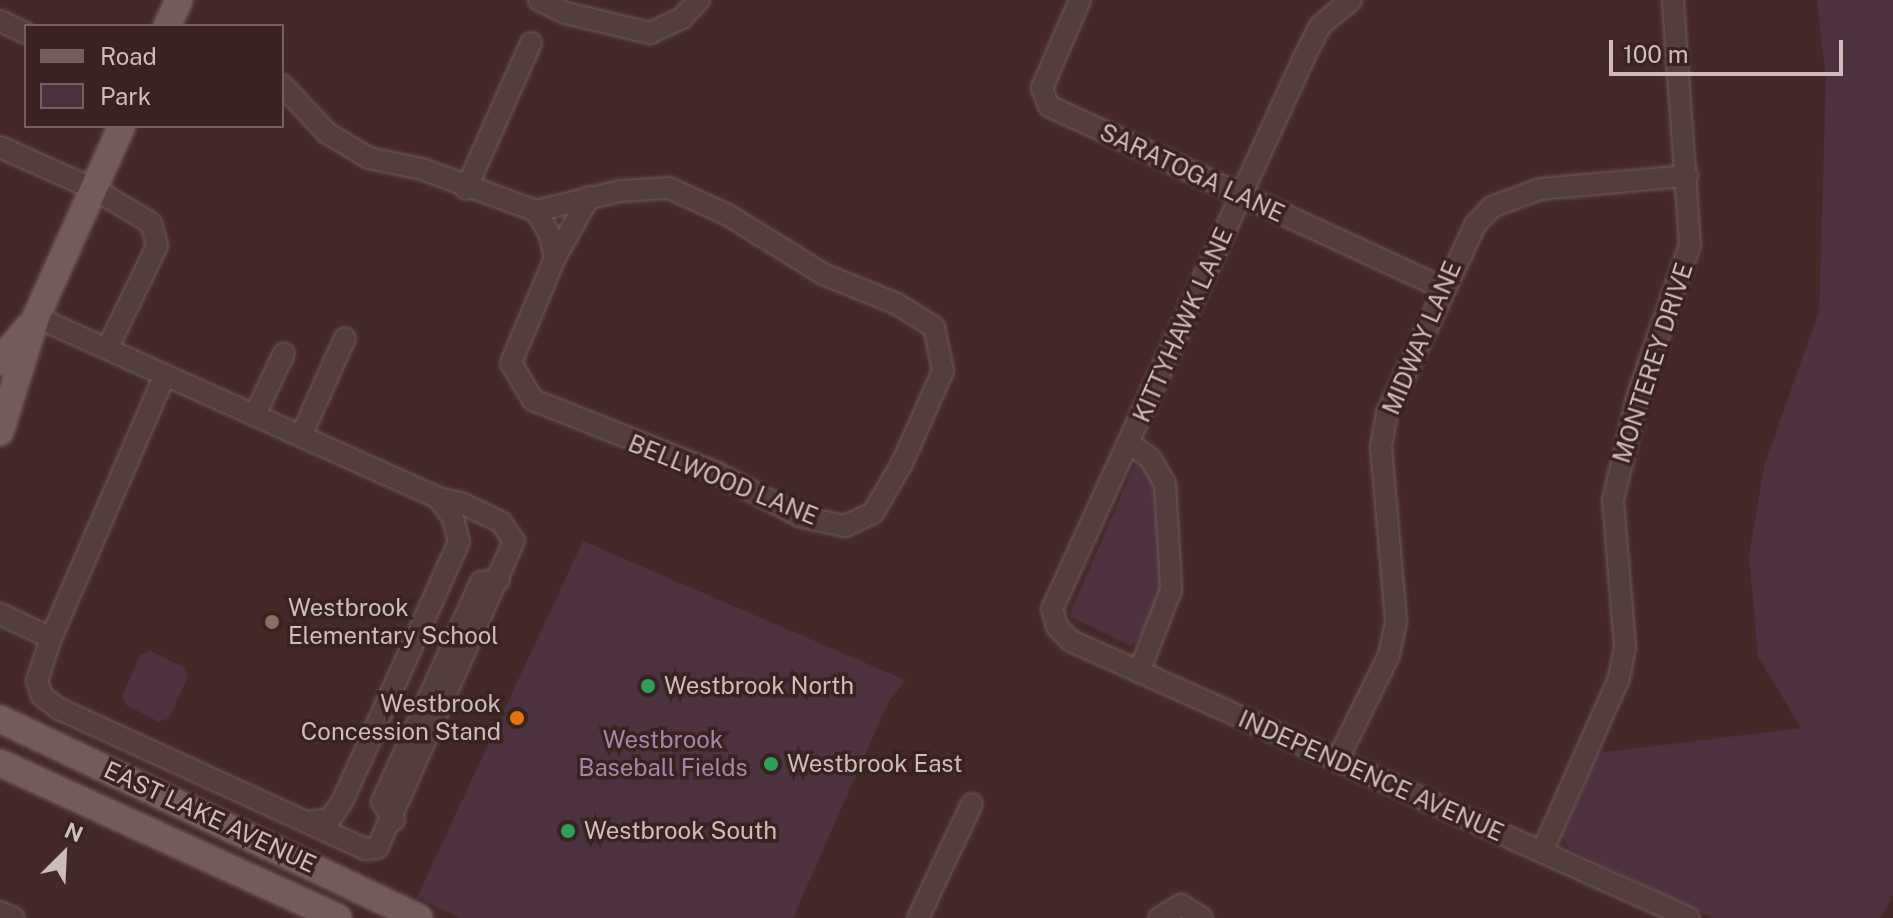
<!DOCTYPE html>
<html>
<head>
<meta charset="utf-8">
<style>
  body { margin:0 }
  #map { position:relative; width:1893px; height:918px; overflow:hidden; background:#432a28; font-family:"Public Sans",sans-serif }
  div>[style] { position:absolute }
  .green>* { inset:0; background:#4c313e }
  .roads { filter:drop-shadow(0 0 2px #6d5a58) drop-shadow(0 0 2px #6d5a58) }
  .minor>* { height:20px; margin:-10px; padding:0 10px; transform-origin:10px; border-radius:10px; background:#523e3c }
  .major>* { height:26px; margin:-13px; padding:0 13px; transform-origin:13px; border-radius:13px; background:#725c5b }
  .dots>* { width:22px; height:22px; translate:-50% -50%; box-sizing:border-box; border:4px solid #382321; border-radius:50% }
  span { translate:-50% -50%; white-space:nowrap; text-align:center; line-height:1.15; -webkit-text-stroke:7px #382321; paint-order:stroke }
  .street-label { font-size:24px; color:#ccbcba }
  .poi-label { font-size:24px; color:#ccbcba }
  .left { translate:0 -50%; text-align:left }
  .right { translate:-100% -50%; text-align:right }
  .park-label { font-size:24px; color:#a187ab }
  .legend { position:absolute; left:24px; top:24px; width:260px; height:104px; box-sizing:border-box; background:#382321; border:2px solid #73605e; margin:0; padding:10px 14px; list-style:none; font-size:24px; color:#ccbcba }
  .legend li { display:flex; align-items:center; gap:16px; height:40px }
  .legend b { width:40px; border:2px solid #73605e }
  .north { position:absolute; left:24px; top:814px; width:80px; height:80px; -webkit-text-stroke:6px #382321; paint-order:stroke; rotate:24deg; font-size:22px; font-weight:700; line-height:32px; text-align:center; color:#ccbcba }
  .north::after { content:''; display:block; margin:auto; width:28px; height:36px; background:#ccbcba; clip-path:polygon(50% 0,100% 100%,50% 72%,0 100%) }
  .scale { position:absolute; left:1609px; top:40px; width:234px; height:36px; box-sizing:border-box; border:4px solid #ccbcba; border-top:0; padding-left:10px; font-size:24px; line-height:28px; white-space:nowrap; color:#ccbcba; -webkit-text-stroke:6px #382321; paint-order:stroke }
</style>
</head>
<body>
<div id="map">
  <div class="green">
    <i style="clip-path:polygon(1817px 0,1893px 0,1893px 896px,1880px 918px,1713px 918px,1569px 849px,1562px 835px,1598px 753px,1801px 728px,1758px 657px,1749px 555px,1764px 466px,1819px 311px,1826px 80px)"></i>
    <i style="clip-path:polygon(1149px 463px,1160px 504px,1161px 592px,1144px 634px,1131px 646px,1069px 616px,1134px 466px)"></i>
    <i style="clip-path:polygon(583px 541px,905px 680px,887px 705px,793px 918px,459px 918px,417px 897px)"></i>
    <i style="clip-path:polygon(151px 651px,184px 667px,188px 677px,169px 718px,159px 722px,126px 705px,122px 696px,140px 655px)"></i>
  </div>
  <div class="roads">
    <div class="minor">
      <i style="left:539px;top:0;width:30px;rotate:26deg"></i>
      <i style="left:566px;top:13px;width:86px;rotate:13.4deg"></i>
      <i style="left:650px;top:33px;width:35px;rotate:-25deg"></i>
      <i style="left:682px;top:18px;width:25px;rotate:-47deg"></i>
      <i style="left:1080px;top:0;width:96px;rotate:113.4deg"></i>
      <i style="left:1042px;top:88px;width:19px;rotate:69deg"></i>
      <i style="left:1049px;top:106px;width:432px;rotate:24.8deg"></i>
      <i style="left:1351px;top:0;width:40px;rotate:140deg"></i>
      <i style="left:1320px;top:26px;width:38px;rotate:117deg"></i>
      <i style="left:1303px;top:60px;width:604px;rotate:114.57deg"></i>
      <i style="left:1052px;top:609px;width:19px;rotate:74deg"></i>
      <i style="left:1057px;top:627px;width:20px;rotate:45deg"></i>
      <i style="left:1071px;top:641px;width:677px;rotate:24.14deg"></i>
      <i style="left:0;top:21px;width:29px;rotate:25deg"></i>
      <i style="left:282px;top:85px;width:66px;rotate:46.8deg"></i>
      <i style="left:327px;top:133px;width:49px;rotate:30.8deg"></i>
      <i style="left:369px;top:158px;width:54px;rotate:11.7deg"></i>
      <i style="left:422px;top:169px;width:121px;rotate:20.2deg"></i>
      <i style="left:0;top:147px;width:103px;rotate:24.1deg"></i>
      <i style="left:94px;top:189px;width:66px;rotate:30.8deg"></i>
      <i style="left:151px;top:223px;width:24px;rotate:75deg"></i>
      <i style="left:157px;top:246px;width:114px;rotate:115.9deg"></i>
      <i style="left:669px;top:188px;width:65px;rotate:24.6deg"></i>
      <i style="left:728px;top:215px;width:112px;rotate:31.8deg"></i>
      <i style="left:823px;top:274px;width:80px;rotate:22.1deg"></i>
      <i style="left:897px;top:304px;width:44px;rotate:31.9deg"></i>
      <i style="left:934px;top:327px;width:45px;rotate:78.4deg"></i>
      <i style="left:943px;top:371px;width:101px;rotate:114deg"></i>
      <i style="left:902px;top:463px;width:58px;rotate:120.1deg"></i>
      <i style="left:873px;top:513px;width:31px;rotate:155deg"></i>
      <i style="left:845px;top:526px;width:44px;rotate:-168.2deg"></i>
      <i style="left:802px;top:517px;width:98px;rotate:-152.7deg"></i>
      <i style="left:715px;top:472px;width:196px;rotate:-158.4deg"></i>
      <i style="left:533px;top:400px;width:43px;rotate:-120.7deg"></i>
      <i style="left:511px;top:363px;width:114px;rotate:-67.3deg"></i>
      <i style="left:555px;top:258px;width:26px;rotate:-103deg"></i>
      <i style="left:549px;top:233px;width:26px;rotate:-121deg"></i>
      <i style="left:536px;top:211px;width:85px;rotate:-13.5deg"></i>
      <i style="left:619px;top:191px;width:50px;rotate:-3.4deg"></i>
      <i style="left:466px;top:189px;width:160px;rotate:-66deg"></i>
      <i style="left:555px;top:258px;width:70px;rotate:-60.9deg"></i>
      <i style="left:36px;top:317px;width:441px;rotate:24.2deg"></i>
      <i style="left:438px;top:498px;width:26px;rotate:13deg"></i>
      <i style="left:463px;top:504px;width:42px;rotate:25.3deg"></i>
      <i style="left:501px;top:522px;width:23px;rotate:56deg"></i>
      <i style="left:514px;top:541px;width:336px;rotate:114deg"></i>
      <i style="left:377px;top:848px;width:12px;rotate:175deg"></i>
      <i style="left:365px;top:849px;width:337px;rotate:-155.4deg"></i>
      <i style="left:59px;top:709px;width:21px;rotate:-143deg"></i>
      <i style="left:42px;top:696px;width:16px;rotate:-108deg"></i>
      <i style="left:37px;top:681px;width:45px;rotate:-72deg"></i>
      <i style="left:255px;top:415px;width:68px;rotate:-64.9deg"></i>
      <i style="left:301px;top:436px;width:107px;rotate:-65.8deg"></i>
      <i style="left:1129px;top:443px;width:26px;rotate:36deg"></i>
      <i style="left:1150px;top:458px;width:30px;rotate:60deg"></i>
      <i style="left:1165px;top:484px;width:65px;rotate:86.5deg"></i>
      <i style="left:1169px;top:549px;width:41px;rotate:87.2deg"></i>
      <i style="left:1171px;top:590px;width:88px;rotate:111.3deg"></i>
      <i style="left:0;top:614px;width:56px;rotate:25.2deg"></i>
      <i style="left:51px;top:638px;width:287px;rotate:-66.6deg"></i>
      <i style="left:1337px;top:761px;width:118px;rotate:-63.9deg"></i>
      <i style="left:1389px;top:655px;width:35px;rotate:-78deg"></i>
      <i style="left:1396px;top:621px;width:175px;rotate:-94.9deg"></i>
      <i style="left:1381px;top:447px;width:35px;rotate:-80deg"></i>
      <i style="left:1387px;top:413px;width:208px;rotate:-64.9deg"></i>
      <i style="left:1475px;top:225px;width:25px;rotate:-47deg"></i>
      <i style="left:1492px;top:207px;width:51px;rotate:-20.6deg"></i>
      <i style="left:1540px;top:189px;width:148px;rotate:-5.1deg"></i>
      <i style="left:394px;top:820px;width:22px;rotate:-124deg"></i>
      <i style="left:382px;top:802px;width:241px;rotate:-65.8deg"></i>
      <i style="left:481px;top:582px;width:18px;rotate:-6deg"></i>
      <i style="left:310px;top:822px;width:20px;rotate:-9deg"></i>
      <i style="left:330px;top:819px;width:21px;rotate:-55deg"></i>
      <i style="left:342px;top:802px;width:285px;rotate:-65.8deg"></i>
      <i style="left:459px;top:542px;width:25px;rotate:-104deg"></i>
      <i style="left:453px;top:518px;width:25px;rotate:-127deg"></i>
      <i style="left:1542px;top:852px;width:190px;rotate:-66.1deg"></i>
      <i style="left:1619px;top:678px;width:33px;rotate:-79deg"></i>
      <i style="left:1625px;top:646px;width:146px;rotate:-94.7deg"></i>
      <i style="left:1613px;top:500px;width:108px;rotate:-76.6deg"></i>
      <i style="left:1638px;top:395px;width:159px;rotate:-70.9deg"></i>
      <i style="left:1690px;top:245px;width:246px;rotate:-94deg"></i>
      <i style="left:0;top:912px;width:15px;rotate:23deg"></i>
      <i style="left:918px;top:918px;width:126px;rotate:-64.7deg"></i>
      <i style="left:1159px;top:918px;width:26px;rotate:-31deg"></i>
      <i style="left:1181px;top:905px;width:25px;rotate:32deg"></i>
    </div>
    <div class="major">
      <i style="left:167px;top:26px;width:29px;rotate:-65deg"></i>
      <i style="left:0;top:361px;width:45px;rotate:-50.4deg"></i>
      <i style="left:0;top:432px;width:121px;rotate:-72.6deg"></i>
      <i style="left:36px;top:317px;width:209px;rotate:-65.8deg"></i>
      <i style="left:0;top:719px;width:464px;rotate:25.4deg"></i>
      <i style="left:0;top:763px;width:372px;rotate:24.6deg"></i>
    </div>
  </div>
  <div class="dots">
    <i style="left:272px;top:622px;background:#8d6e63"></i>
    <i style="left:648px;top:686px;background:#2e9e5b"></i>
    <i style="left:517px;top:718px;background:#e8710a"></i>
    <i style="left:771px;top:764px;background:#2e9e5b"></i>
    <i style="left:568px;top:831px;background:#2e9e5b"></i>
  </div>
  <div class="street-label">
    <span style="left:1192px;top:173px;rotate:25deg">SARATOGA LANE</span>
    <span style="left:1183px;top:325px;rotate:-66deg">KITTYHAWK LANE</span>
    <span style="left:1422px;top:338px;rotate:-67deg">MIDWAY LANE</span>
    <span style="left:1653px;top:363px;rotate:-72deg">MONTEREY DRIVE</span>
    <span style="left:723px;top:480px;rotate:22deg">BELLWOOD LANE</span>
    <span style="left:1371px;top:776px;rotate:24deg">INDEPENDENCE AVENUE</span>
    <span style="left:210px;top:817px;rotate:25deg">EAST LAKE AVENUE</span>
  </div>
  <div class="poi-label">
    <span class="left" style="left:288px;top:622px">Westbrook<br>Elementary School</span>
    <span class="left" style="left:664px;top:686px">Westbrook North</span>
    <span class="right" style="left:501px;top:718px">Westbrook<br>Concession Stand</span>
    <span class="left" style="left:787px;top:764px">Westbrook East</span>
    <span class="left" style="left:584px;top:831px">Westbrook South</span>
  </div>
  <div class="park-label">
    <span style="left:663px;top:754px">Westbrook<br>Baseball Fields</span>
  </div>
  <ul class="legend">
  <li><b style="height:10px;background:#725c5b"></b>Road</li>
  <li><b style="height:22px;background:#4c313e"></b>Park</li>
  </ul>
  <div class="north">N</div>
  <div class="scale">100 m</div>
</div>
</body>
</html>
